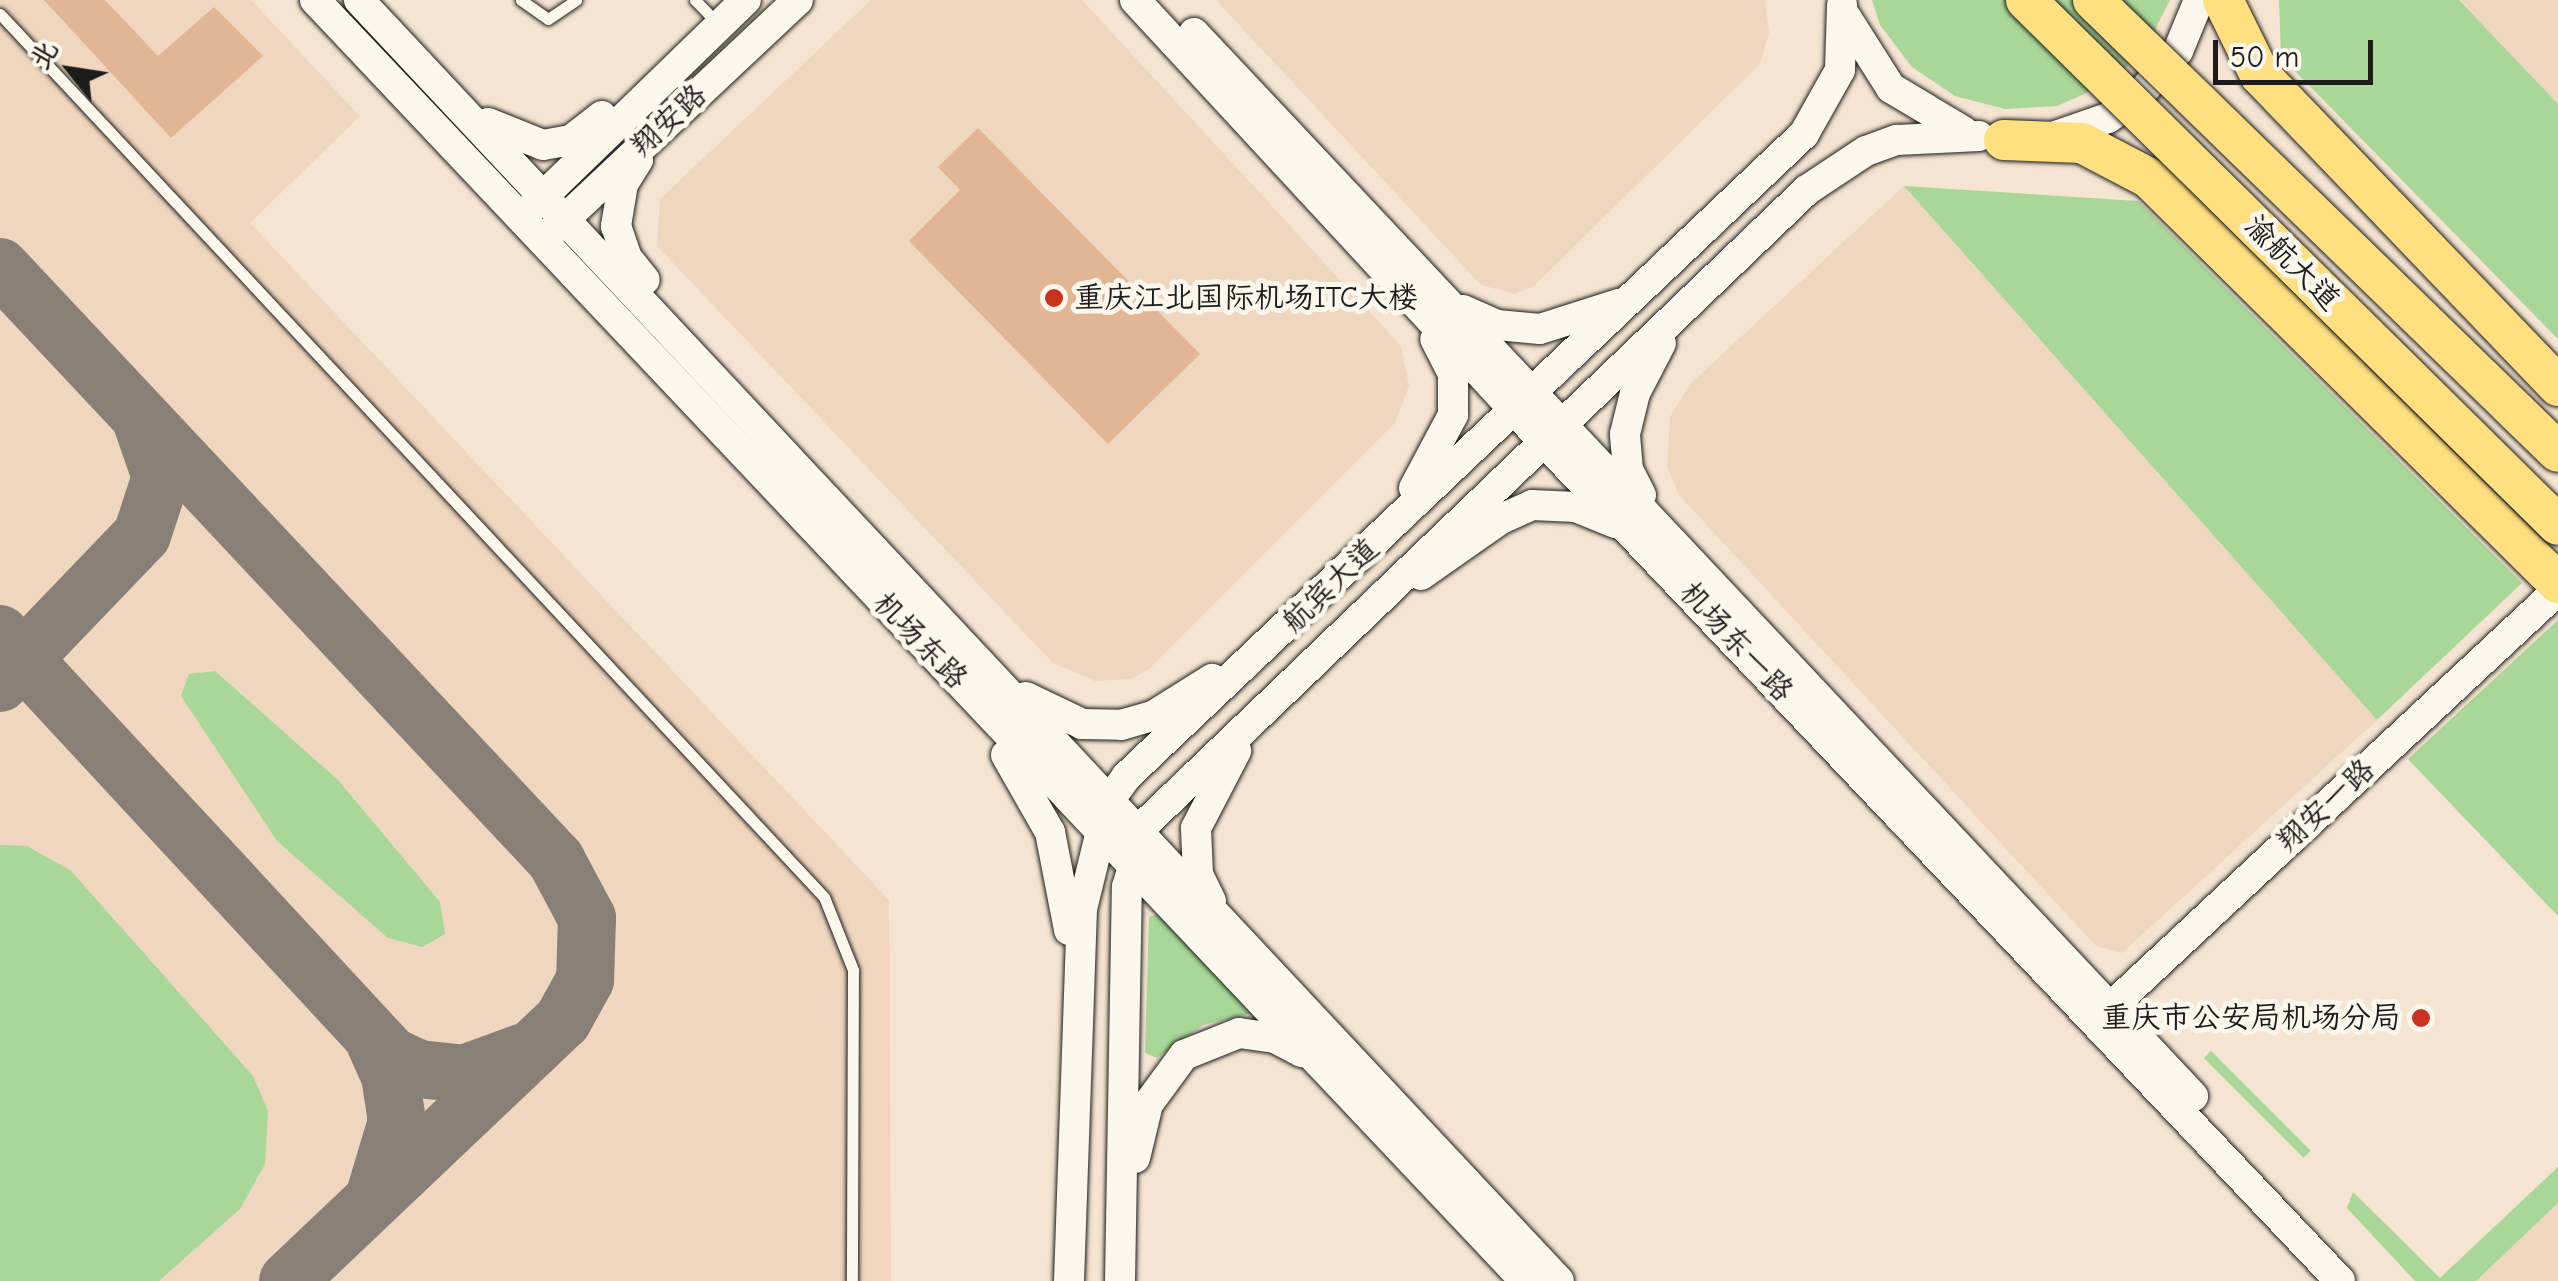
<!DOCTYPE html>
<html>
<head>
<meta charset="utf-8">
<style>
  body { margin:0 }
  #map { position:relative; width:2558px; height:1281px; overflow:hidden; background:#f4e4d1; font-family:"Comic Neue","LXGW WenKai TC",sans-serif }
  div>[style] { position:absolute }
  .built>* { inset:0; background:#efd6be }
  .green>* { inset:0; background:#a8d797; transform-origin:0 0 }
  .taxiway>* { height:58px; margin:-29px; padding:0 29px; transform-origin:29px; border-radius:29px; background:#888076 }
  .building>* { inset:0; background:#e2b693 }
  .roads { filter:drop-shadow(0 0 2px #1c1c1c) drop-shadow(0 0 2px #1c1c1c) }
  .lane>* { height:11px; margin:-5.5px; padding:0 5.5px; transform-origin:5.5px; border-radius:5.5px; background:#fbf7ec }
  .secondary>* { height:30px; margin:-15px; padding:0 15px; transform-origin:15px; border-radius:15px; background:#fbf7ec }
  .highway>* { height:40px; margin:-20px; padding:0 20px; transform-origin:20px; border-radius:20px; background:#ffdf80 }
  .bridges { filter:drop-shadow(0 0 2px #1c1c1c) drop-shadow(0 0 2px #1c1c1c) }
  .highway-bridge>* { height:40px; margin:-20px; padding:0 20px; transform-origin:20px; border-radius:20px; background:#ffdf80 }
  .dots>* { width:28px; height:28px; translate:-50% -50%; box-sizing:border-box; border:5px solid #fbf7ec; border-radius:50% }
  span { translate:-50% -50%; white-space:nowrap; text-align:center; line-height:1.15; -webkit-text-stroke:10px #fbf7ec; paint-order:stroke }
  .street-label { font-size:30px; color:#1c1c1c }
  .poi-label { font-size:30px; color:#1c1c1c }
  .left { translate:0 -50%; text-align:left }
  .right { translate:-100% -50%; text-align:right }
  .north { position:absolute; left:20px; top:20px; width:100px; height:100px; -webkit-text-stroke:8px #fbf7ec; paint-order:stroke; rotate:300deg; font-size:28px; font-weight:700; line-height:40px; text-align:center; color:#1c1c1c }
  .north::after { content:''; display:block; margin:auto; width:35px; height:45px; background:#1c1c1c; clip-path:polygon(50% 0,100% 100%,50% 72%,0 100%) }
  .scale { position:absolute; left:2213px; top:40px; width:160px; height:45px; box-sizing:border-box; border:5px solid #1c1c1c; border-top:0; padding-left:12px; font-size:30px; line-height:35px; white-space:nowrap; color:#1c1c1c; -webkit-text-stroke:8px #fbf7ec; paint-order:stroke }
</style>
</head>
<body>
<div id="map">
  <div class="built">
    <i style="clip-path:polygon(0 0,251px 0,360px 116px,250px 223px,889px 900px,891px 1281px,0 1281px)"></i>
    <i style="clip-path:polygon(871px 0,1082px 0,1401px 346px,1409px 386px,1395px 423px,1149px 669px,1131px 679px,1095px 681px,1053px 663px,657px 246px,660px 199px)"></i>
    <i style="clip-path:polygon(1216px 0,1765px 0,1769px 33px,1760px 64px,1534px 286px,1515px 294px,1481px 285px)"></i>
    <i style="clip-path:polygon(2459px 0,2558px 0,2558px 104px)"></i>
    <i style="clip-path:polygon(1904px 186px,2377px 720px,2122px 953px,2096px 946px,1679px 495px,1667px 467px,1670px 417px,1690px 384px)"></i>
    <i style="clip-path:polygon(2558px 1203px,2558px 1281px,2476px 1281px)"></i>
  </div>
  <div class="green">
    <i style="clip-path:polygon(1872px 0,2170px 0,2144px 51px,2105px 85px,2057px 106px,2005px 109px,1955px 96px,1912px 67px,1880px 25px)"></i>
    <i style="clip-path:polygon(2279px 0,2459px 0,2558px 104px,2558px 339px,2281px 57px)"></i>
    <i style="clip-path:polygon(1904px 186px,2138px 201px,2522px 583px,2377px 720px)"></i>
    <i style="clip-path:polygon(2558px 620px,2558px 916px,2408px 759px)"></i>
    <i style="clip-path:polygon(215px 671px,338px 780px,440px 902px,445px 934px,422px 947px,388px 938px,277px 841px,181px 696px,189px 674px)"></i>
    <i style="clip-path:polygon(0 845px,27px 846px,71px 871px,253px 1076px,268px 1111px,265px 1164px,240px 1209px,159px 1281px,0 1281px)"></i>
    <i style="clip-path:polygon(1162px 913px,1254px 1013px,1203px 1025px,1157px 1058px,1145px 1053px,1149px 917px)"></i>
    <i style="left:2211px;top:1051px;width:141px;height:10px;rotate:45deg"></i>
    <i style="clip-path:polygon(2558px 1167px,2558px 1203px,2476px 1281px,2415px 1281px,2347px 1208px,2353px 1192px,2440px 1278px)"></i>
  </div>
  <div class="taxiway">
    <i style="left:0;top:267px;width:813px;rotate:46.84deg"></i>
    <i style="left:556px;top:860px;width:66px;rotate:61.9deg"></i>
    <i style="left:587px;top:918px;width:62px;rotate:91.8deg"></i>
    <i style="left:585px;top:980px;width:46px;rotate:118.8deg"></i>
    <i style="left:563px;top:1020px;width:379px;rotate:136.5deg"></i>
    <i style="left:0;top:634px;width:575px;rotate:47.18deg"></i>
    <i style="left:391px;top:1056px;width:31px;rotate:25deg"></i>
    <i style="left:419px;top:1069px;width:45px;rotate:6.3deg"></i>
    <i style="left:464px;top:1074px;width:64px;rotate:-20.1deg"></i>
    <i style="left:0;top:683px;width:205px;rotate:-46.2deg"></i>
    <i style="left:142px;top:535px;width:61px;rotate:-71.9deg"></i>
    <i style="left:161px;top:477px;width:58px;rotate:-109.1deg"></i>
    <i style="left:375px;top:1195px;width:77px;rotate:-73.4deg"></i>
    <i style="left:397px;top:1121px;width:46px;rotate:-98.8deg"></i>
    <i style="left:390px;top:1076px;width:36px;rotate:-114deg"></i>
  </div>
  <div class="building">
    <i style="clip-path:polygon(44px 0,105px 0,158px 56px,214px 7px,263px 56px,171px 138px)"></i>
    <i style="clip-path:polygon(978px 128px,1200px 354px,1108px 444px,909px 241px,960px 190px,938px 167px)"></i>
  </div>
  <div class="roads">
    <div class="lane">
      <i style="left:521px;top:0;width:33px;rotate:35deg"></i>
      <i style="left:548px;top:19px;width:34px;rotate:-34deg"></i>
      <i style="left:695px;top:0;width:32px;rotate:46deg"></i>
      <i style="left:0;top:14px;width:1208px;rotate:46.98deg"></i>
      <i style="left:824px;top:897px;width:79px;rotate:68.3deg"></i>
      <i style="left:853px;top:970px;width:311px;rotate:90.2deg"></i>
    </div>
    <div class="secondary">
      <i style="left:315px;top:0;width:1762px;rotate:46.63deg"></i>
      <i style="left:359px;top:0;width:1755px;rotate:46.87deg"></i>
      <i style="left:1135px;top:0;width:560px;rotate:47.24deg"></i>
      <i style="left:1515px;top:411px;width:1199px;rotate:46.52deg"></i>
      <i style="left:1846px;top:17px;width:84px;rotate:57.6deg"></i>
      <i style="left:1891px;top:88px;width:84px;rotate:30.8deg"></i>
      <i style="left:1194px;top:33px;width:1459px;rotate:46.78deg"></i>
      <i style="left:488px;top:123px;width:59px;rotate:21.8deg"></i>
      <i style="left:543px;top:145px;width:28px;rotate:-10deg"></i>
      <i style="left:571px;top:140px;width:39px;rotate:-38deg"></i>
      <i style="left:2053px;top:137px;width:58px;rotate:-19.1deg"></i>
      <i style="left:2108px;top:118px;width:32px;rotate:-34deg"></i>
      <i style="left:2135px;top:100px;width:65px;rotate:-48.7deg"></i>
      <i style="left:2178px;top:51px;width:55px;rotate:-67.6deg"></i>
      <i style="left:638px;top:160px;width:28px;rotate:122deg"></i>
      <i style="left:623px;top:184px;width:43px;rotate:99.5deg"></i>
      <i style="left:616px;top:226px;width:34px;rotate:71deg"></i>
      <i style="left:627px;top:258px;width:28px;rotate:51deg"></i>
      <i style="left:529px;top:210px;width:302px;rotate:-44.1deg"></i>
      <i style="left:550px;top:233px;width:340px;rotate:-43.2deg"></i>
      <i style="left:1463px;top:310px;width:37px;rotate:24deg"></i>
      <i style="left:1497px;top:325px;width:43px;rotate:5.3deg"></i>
      <i style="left:1540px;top:329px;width:83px;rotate:-17.6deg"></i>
      <i style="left:1414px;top:488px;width:83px;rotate:-61.9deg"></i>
      <i style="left:1453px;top:415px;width:41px;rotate:-90deg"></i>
      <i style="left:1453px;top:374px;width:39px;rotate:-117deg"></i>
      <i style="left:1641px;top:495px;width:28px;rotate:-117deg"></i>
      <i style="left:1628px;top:470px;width:36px;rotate:-95deg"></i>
      <i style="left:1625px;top:434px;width:42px;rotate:-76.3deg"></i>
      <i style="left:1635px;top:393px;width:56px;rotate:-62.5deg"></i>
      <i style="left:1421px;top:575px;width:98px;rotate:-35deg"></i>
      <i style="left:1501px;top:519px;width:34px;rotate:-24deg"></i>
      <i style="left:1532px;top:505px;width:44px;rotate:2.6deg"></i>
      <i style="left:1576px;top:507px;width:42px;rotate:22.3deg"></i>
      <i style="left:1026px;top:697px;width:62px;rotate:25.7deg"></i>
      <i style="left:1082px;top:724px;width:39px;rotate:1deg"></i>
      <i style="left:1121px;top:725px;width:33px;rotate:-16deg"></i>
      <i style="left:1153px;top:716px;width:70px;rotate:-32.1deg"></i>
      <i style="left:1006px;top:755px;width:89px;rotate:60.3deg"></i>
      <i style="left:1050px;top:832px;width:100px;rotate:79deg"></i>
      <i style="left:1211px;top:901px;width:30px;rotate:-116deg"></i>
      <i style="left:1198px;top:874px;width:46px;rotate:-92.5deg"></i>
      <i style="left:1196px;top:828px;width:87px;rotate:-62.5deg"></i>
      <i style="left:2097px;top:1020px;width:630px;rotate:-43.01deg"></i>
      <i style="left:1135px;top:1158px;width:56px;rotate:-76.5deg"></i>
      <i style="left:1148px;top:1104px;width:61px;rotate:-53.7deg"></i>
      <i style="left:1184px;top:1055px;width:59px;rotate:-21.8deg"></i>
      <i style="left:1239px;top:1033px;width:36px;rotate:8deg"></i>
      <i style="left:1275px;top:1038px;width:30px;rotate:28deg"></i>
      <i style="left:1069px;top:1281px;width:372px;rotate:-88deg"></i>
      <i style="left:1082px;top:909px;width:110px;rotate:-76.3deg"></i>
      <i style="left:1108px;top:802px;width:32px;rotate:-54deg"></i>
      <i style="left:1127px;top:776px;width:933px;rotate:-43.48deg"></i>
      <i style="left:1804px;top:134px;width:73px;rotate:-60.6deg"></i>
      <i style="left:1840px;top:70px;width:65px;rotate:-88.2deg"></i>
      <i style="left:1120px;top:1281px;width:394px;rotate:-89deg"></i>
      <i style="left:1127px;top:887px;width:67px;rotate:-73.5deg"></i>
      <i style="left:1146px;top:823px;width:915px;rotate:-43.76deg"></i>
      <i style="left:1807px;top:190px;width:71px;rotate:-33.5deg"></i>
      <i style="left:1866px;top:151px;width:33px;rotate:-20deg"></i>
      <i style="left:1897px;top:140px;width:82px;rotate:-2.8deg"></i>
    </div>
    <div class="highway">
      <i style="left:2223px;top:0;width:84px;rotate:63.7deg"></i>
      <i style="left:2260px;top:75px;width:431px;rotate:46.2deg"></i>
      <i style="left:2004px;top:140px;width:78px;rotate:2.2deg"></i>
      <i style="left:2082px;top:143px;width:76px;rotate:27.6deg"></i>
      <i style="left:2149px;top:178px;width:576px;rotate:44.72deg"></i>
    </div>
  </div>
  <div class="bridges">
    <div class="highway-bridge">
      <i style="left:2026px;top:0;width:747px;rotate:44.62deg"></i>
      <i style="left:2093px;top:0;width:648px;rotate:44.19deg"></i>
    </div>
  </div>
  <div class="dots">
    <i style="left:1054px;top:298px;background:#c8321e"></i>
    <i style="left:2421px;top:1018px;background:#c8321e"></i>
  </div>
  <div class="street-label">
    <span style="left:669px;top:121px;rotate:-43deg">翔安路</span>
    <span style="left:2292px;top:263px;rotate:45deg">渝航大道</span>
    <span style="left:1331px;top:586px;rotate:-44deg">航宾大道</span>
    <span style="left:920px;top:641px;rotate:46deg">机场东路</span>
    <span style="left:1736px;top:642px;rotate:47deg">机场东一路</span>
    <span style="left:2326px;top:806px;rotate:-43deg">翔安一路</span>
  </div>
  <div class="poi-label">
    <span class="left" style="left:1074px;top:298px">重庆江北国际机场ITC大楼</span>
    <span class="right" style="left:2401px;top:1018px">重庆市公安局机场分局</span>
  </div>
  <div class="north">北</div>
  <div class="scale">50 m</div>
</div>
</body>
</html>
